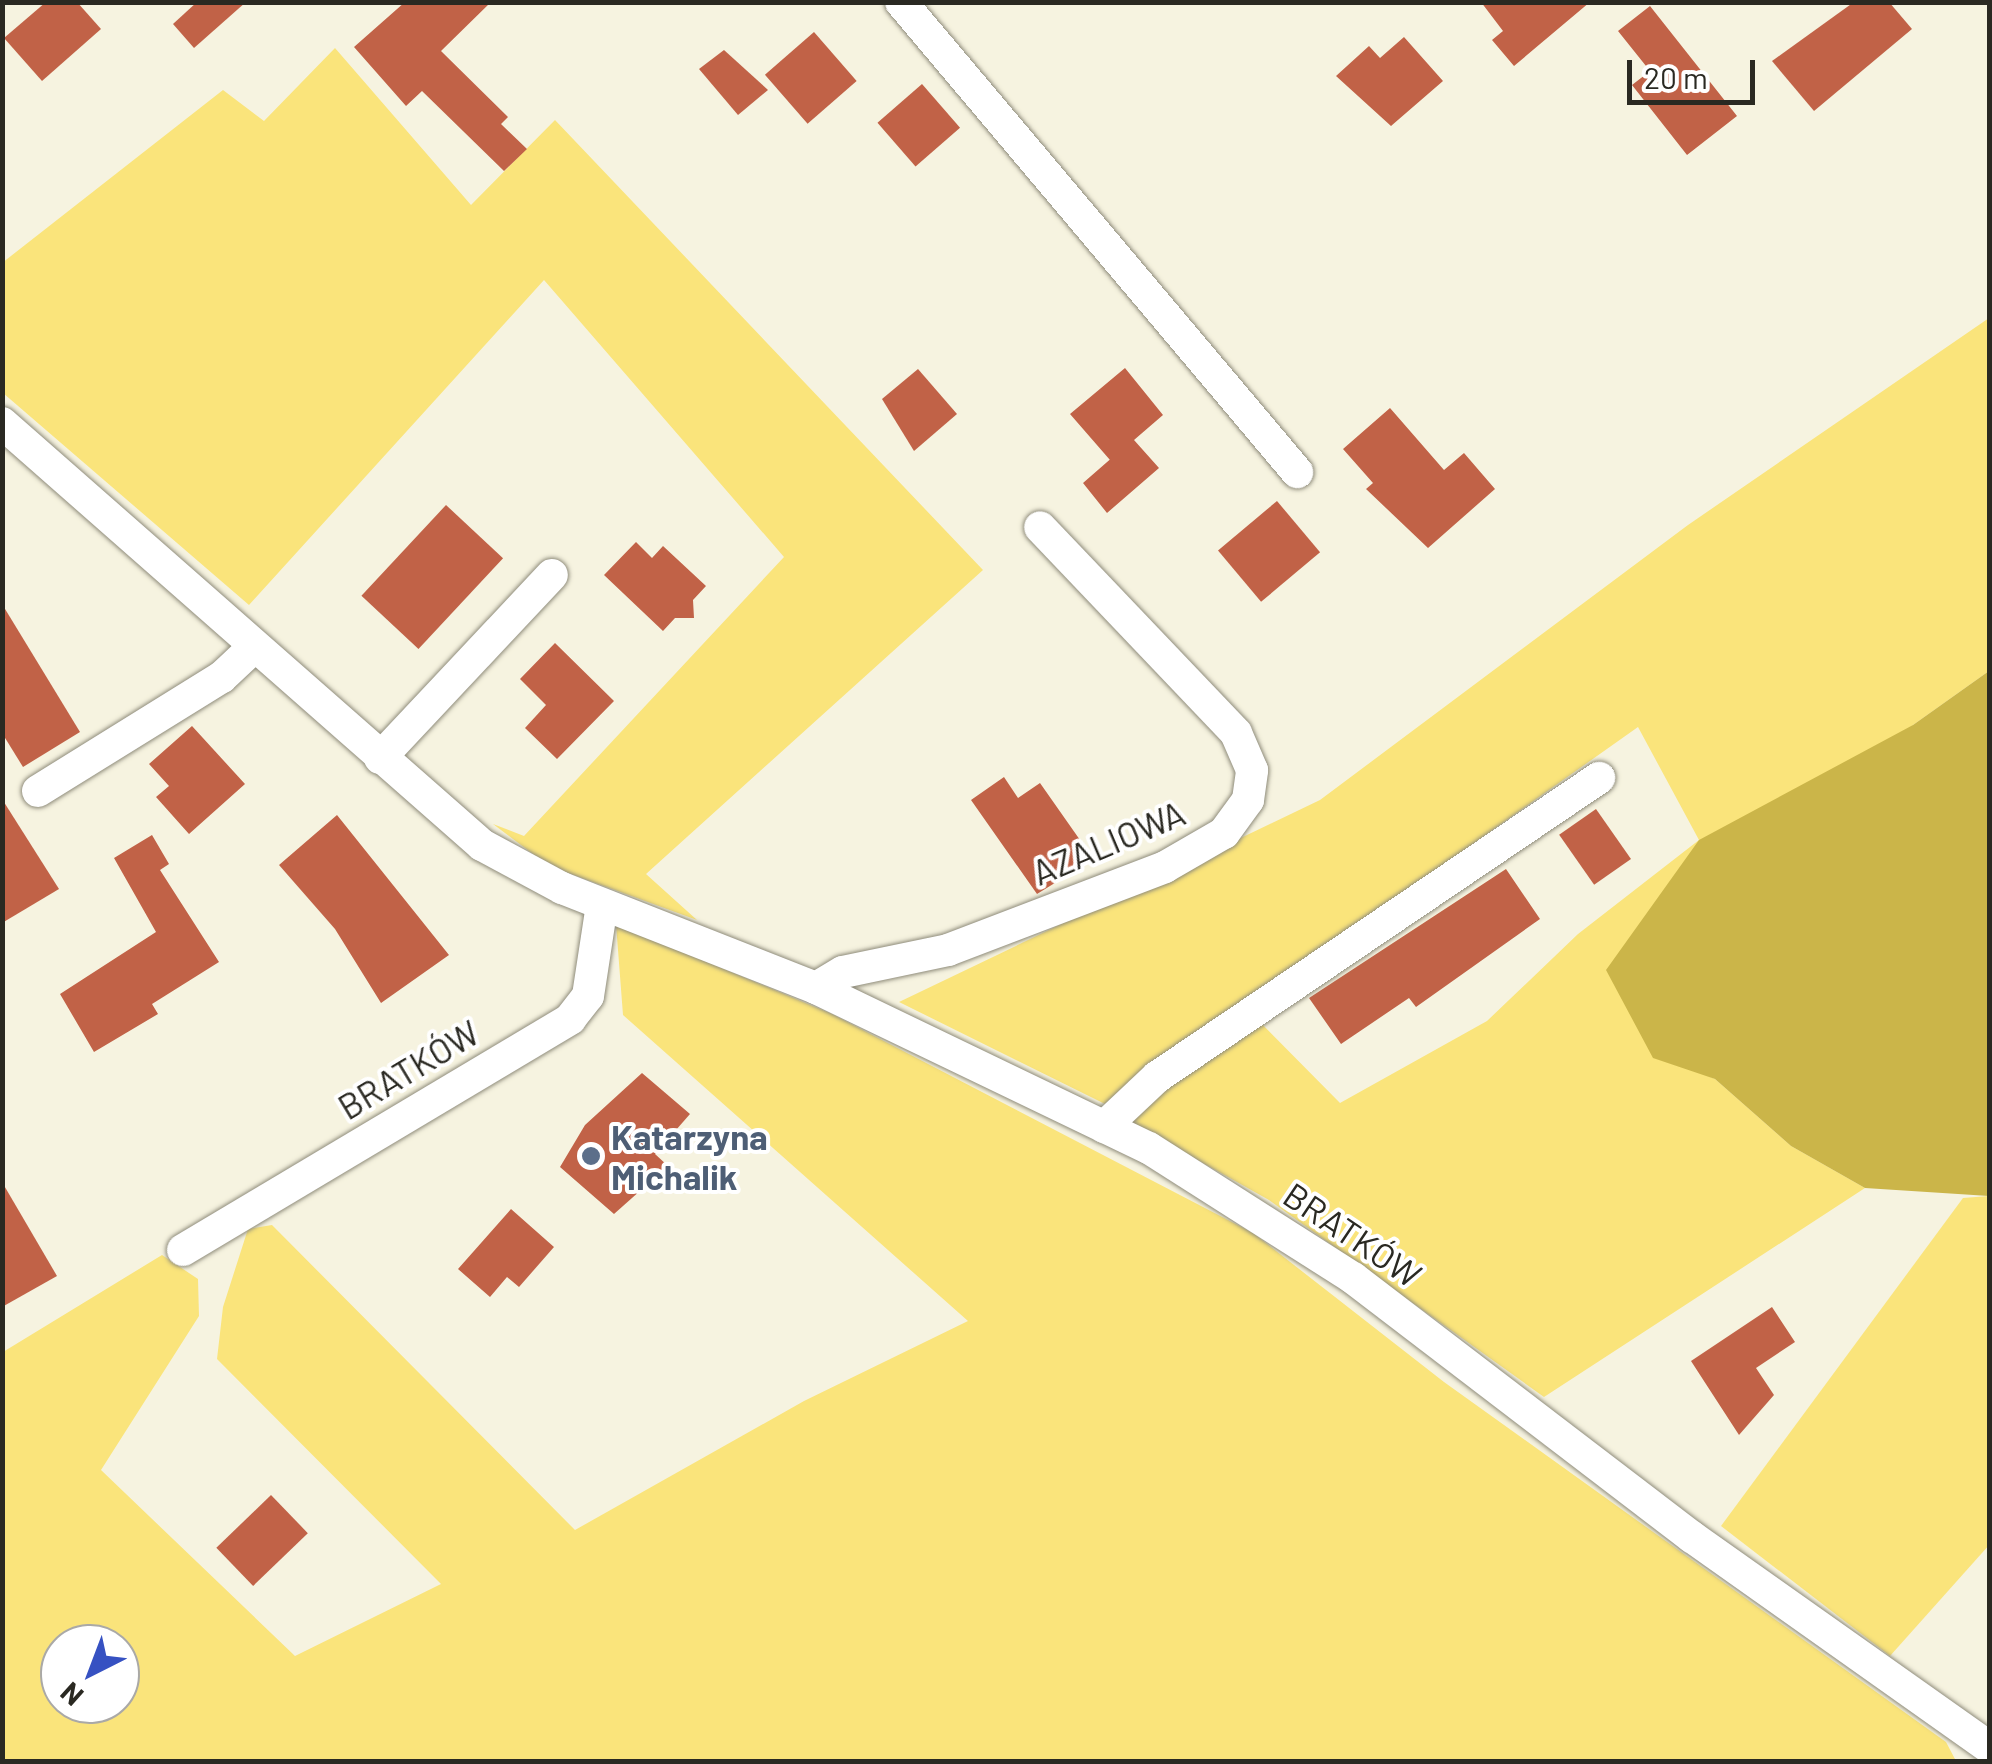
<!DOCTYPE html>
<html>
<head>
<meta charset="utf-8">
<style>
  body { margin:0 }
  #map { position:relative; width:1992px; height:1764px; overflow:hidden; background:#f6f3e0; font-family:Barlow,sans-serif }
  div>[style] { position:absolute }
  .green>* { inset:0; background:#fae47b }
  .forest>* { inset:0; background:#cbb549 }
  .building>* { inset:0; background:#c16247; transform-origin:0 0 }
  .roads { filter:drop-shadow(0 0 2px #8f8c7b) drop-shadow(0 0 2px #8f8c7b) }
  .street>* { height:32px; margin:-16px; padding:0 16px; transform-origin:16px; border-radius:16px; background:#fff }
  .dots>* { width:28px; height:28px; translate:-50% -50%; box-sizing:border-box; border:5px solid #fff; border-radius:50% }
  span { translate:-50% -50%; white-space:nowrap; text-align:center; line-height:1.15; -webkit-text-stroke:8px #fff; paint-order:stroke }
  .street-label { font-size:35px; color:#2a2922 }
  .service-label { font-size:35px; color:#4e5e75; font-weight:700 }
  .left { translate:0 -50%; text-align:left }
  .frame { position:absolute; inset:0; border:5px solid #2a2922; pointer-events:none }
  .north { position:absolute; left:40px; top:1624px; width:100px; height:100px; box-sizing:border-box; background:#fff; border:2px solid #aaa9a7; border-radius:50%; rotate:222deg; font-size:28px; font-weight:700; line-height:40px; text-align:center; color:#2a2922 }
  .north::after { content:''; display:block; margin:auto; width:35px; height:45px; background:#3651c2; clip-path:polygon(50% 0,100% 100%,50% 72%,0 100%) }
  .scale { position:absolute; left:1627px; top:60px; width:128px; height:45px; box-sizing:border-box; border:5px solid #2a2922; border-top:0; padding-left:12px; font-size:30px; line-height:35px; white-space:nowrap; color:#2a2922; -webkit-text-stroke:8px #fff; paint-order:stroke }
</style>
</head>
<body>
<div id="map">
  <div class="green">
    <i style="clip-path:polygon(335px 48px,471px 205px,555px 120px,983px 570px,646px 874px,697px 920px,549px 866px,493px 824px,524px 836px,784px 557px,544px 280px,249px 605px,3px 393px,2px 263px,223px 90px,264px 121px)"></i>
    <i style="clip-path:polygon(1989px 318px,1989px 671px,1913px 725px,1687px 1067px,1715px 1079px,1791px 1146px,1865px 1188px,1544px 1397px,1269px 1200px,1128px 1121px,1137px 1104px,1259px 1021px,1340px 1103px,1487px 1021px,1578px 934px,1699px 840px,1638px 727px,1105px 1104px,899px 1002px,1320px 800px,1688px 525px)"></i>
    <i style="clip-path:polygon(evenodd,616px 924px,832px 1014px,1253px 1233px,1444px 1382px,1946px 1742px,1956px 1761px,3px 1762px,3px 1352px,162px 1255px,198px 1279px,199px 1316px,101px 1470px,295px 1656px,441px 1584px,217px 1359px,223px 1307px,248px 1229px,272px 1225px,575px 1530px,804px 1401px,968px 1321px,623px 1015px,616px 924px,60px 1644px,120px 1644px,120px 1704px,60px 1704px,60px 1644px)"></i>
    <i style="clip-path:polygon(1989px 1196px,1990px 1544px,1890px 1656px,1721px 1526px,1963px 1198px)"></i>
  </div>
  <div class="forest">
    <i style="clip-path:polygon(1989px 671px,1989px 1196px,1865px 1188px,1791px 1146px,1715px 1079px,1653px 1058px,1606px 970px,1699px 840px,1913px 725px)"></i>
  </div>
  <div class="building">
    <i style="clip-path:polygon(46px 2px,77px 2px,101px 29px,42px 81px,4px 38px)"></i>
    <i style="clip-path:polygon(197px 2px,246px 2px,194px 48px,173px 24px)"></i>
    <i style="clip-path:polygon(405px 2px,491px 2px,441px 51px,508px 117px,501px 124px,527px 149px,504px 171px,422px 91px,406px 106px,354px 47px)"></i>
    <i style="clip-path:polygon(1481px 2px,1590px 2px,1514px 66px,1492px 40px,1503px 31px)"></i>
    <i style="clip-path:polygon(1854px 2px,1889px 2px,1912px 29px,1814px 111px,1772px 61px)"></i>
    <i style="clip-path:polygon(1650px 6px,1737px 116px,1687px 155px,1632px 85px,1650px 71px,1618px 31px)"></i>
    <i style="left:814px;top:32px;width:65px;height:65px;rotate:49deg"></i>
    <i style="clip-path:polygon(1404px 37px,1443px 81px,1391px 126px,1336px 76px,1369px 46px,1380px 58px)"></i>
    <i style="clip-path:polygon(724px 50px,768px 90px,738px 115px,699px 69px)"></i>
    <i style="left:922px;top:84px;width:58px;height:59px;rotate:49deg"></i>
    <i style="clip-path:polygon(1125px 368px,1163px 415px,1134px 440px,1159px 468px,1107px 513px,1083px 483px,1122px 449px,1110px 460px,1070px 414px)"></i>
    <i style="clip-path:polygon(918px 369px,957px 414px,914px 451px,882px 399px)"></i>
    <i style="clip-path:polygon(1390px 408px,1444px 470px,1464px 453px,1495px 489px,1428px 548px,1366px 489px,1373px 483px,1343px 449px)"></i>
    <i style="left:1277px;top:501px;width:67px;height:77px;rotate:50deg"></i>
    <i style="left:446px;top:505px;width:78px;height:124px;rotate:43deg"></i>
    <i style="clip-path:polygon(636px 542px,652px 558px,663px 546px,706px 586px,693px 600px,694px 618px,675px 618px,663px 631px,604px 575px)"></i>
    <i style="clip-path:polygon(2px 604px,80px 732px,23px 767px,2px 733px)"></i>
    <i style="clip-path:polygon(555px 643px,614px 701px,557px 759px,525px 728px,546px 705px,520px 679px)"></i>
    <i style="clip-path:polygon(192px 726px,245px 784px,189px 834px,156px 797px,169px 786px,149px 764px)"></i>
    <i style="clip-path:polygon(1004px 777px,1018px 798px,1040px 783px,1080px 840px,1071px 873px,1037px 894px,971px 800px)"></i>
    <i style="clip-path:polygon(2px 799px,59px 889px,2px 923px)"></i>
    <i style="left:1596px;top:809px;width:61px;height:45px;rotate:55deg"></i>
    <i style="clip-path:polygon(337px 815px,449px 955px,381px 1003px,335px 929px,279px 865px)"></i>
    <i style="clip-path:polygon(152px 835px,169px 864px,160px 870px,219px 962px,152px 1004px,158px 1014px,94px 1052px,60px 994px,156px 932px,114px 858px)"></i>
    <i style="clip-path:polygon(1506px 869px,1540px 919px,1416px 1007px,1409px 998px,1341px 1044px,1309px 998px)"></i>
    <i style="clip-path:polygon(642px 1073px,690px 1114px,655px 1154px,668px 1166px,614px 1214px,560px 1167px,585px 1125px)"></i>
    <i style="clip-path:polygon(2px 1182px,57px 1276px,2px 1307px)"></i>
    <i style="clip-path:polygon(511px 1209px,554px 1247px,519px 1287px,507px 1277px,490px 1297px,458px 1269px)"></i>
    <i style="clip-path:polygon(1772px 1307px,1795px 1342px,1756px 1368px,1774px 1395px,1739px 1435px,1691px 1361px)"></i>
    <i style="left:271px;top:1495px;width:53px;height:76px;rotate:46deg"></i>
  </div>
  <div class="roads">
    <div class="street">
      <i style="left:901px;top:2px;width:615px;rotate:49.88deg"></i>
      <i style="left:2px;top:423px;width:639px;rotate:41.32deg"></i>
      <i style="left:482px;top:845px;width:91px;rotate:28.3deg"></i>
      <i style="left:562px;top:888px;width:273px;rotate:21.5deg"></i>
      <i style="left:816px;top:988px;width:369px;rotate:25.7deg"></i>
      <i style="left:1149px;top:1148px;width:242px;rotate:32.5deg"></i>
      <i style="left:1353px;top:1278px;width:427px;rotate:37.4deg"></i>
      <i style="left:1692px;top:1537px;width:365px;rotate:35.3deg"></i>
      <i style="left:380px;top:758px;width:251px;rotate:-46.8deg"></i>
      <i style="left:38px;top:791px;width:216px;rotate:-31.8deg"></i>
      <i style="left:222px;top:677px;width:45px;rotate:-43.2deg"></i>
      <i style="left:816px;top:988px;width:31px;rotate:-31deg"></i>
      <i style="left:843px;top:972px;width:107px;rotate:-11.8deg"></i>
      <i style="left:948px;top:950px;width:232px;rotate:-20.9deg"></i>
      <i style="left:1165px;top:867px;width:68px;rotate:-30deg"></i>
      <i style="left:1224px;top:833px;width:41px;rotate:-54deg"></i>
      <i style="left:1248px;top:800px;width:30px;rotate:-82deg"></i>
      <i style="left:1252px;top:770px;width:40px;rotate:-113.4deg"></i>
      <i style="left:1236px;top:733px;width:284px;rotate:-133.6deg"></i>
      <i style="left:1104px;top:1127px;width:73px;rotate:-43.3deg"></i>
      <i style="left:1157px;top:1077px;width:534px;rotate:-34.08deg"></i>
      <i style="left:183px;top:1250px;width:451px;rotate:-30.8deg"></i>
      <i style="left:570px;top:1019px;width:29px;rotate:-52deg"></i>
      <i style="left:588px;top:996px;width:92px;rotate:-81.3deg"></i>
    </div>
  </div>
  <div class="dots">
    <i style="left:591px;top:1156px;background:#5c6f8a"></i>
  </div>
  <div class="street-label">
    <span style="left:1108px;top:842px;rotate:-23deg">AZALIOWA</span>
    <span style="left:408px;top:1069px;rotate:-31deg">BRATKÓW</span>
    <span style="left:1353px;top:1234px;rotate:34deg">BRATKÓW</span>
  </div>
  <div class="service-label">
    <span class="left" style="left:611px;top:1156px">Katarzyna<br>Michalik</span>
  </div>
  <div class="frame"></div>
  <div class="north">N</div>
  <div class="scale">20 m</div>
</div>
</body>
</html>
